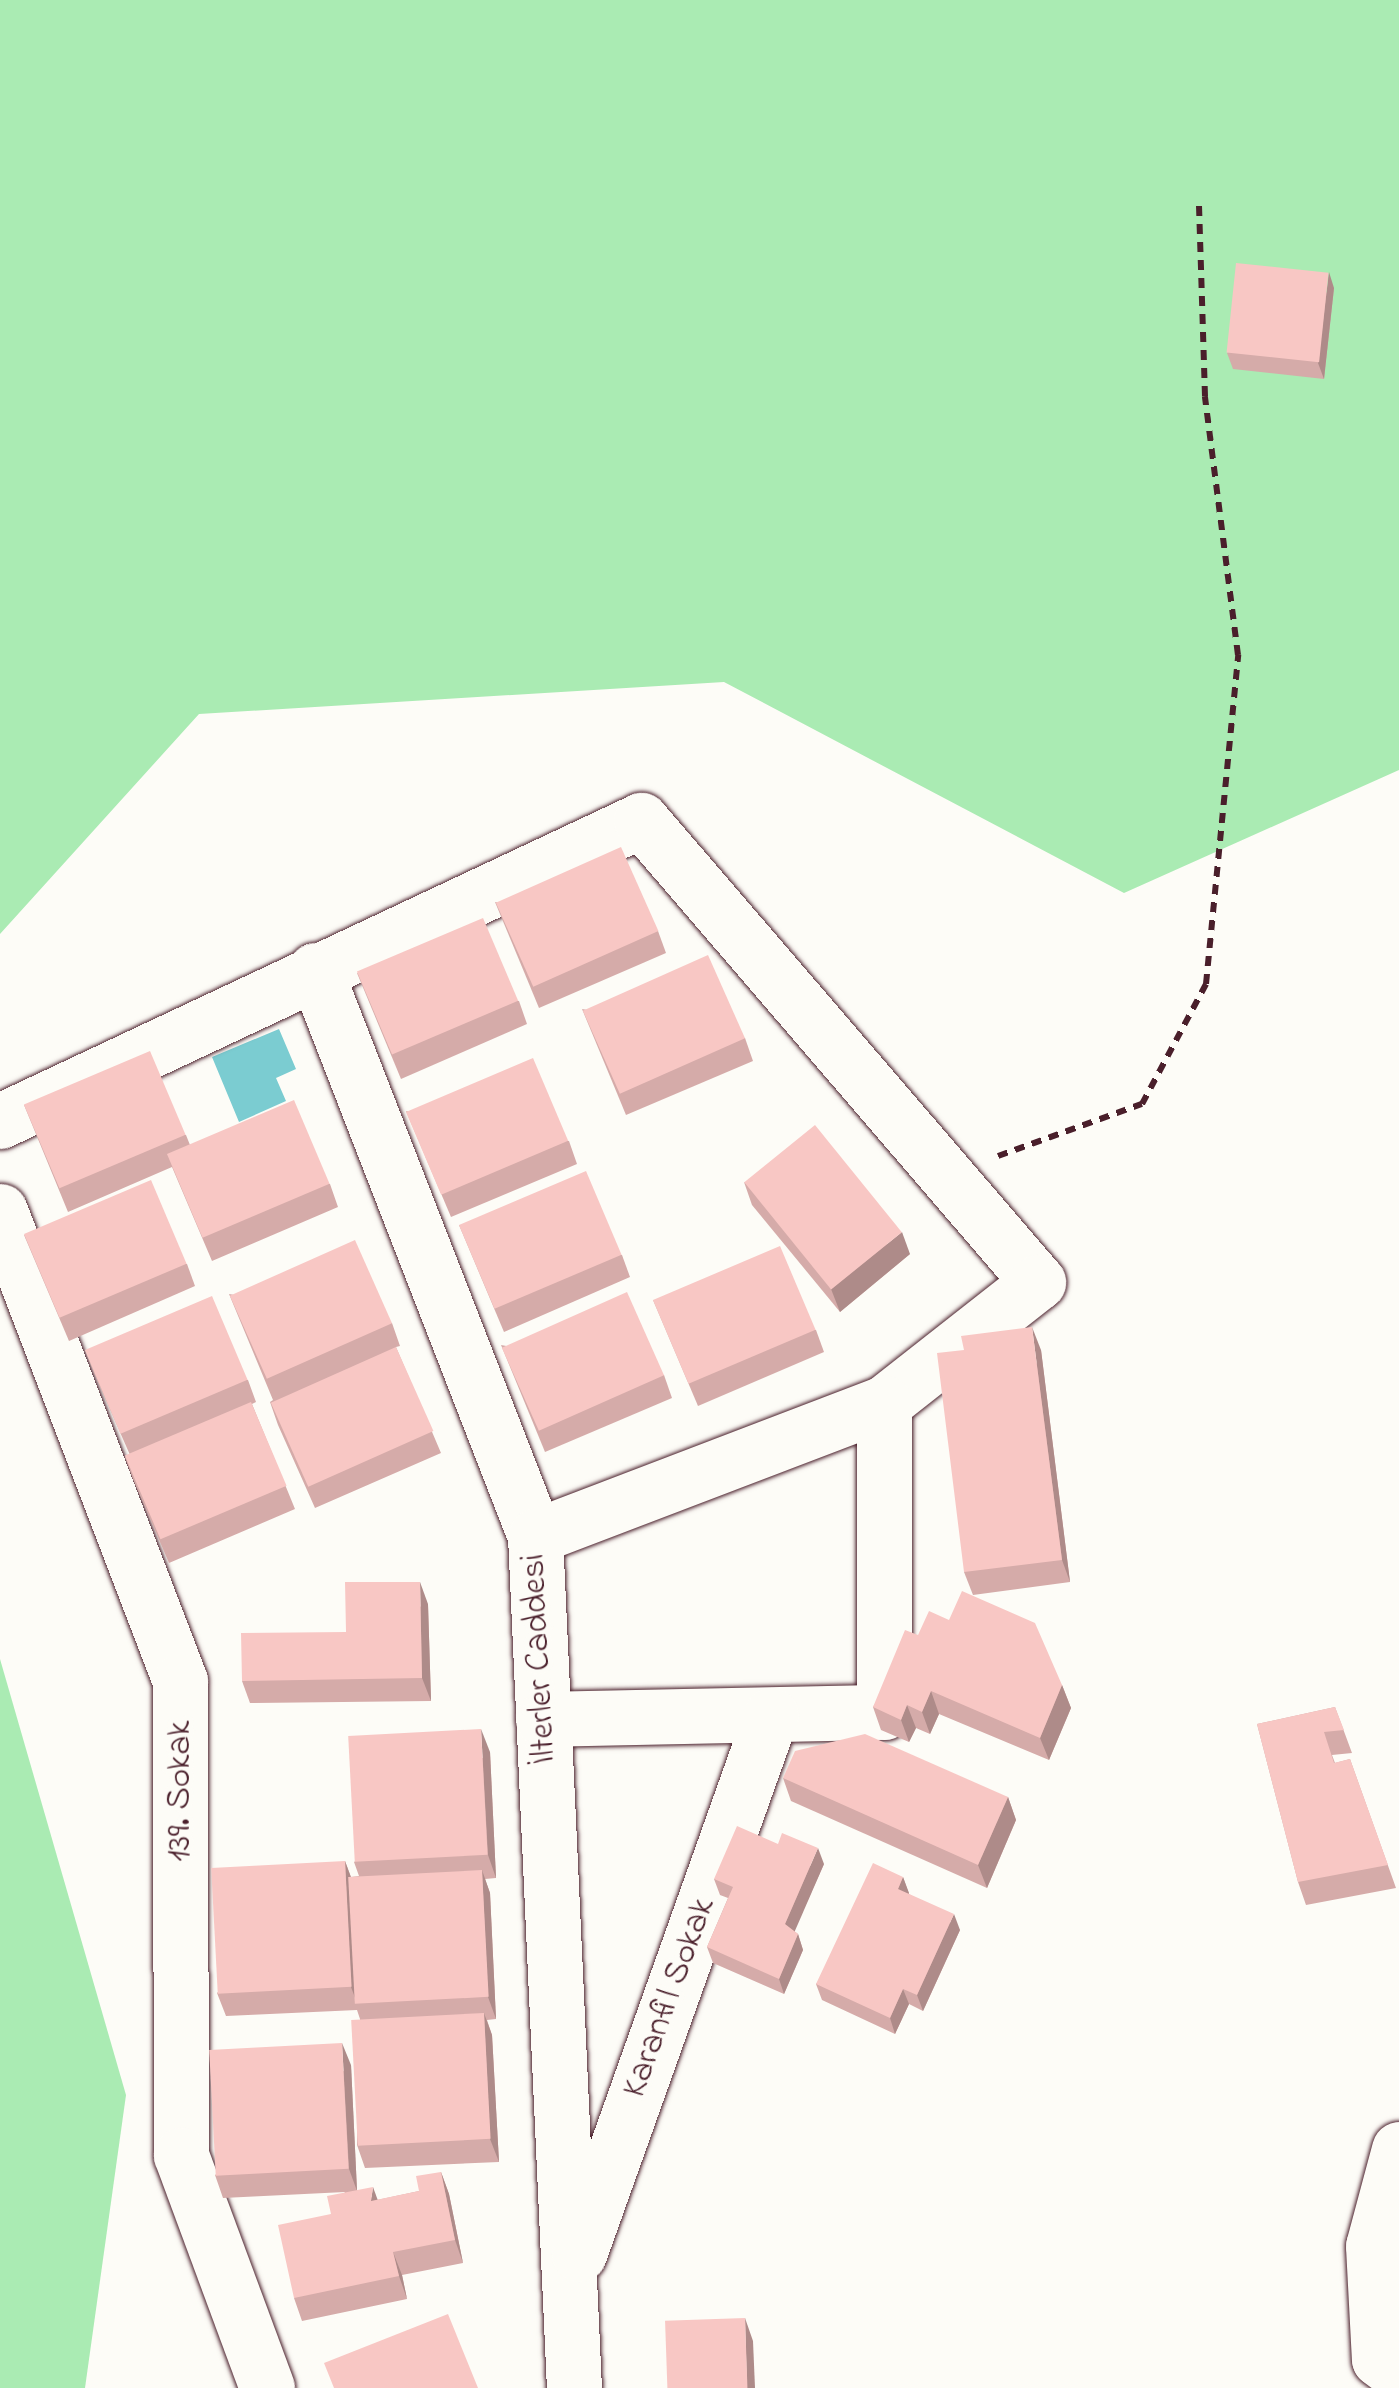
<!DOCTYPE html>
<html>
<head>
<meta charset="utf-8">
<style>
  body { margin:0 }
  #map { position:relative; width:1399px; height:2388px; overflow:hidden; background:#fdfcf7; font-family:"Indie Flower",sans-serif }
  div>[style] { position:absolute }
  .green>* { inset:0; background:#aaebb3 }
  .water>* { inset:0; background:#7bccd1 }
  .path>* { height:6px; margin-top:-3px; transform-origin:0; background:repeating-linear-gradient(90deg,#4a1f2b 0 10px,transparent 0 18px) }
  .roads { filter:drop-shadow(0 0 2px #4a1f2b) drop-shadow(0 0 2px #4a1f2b) }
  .minor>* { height:55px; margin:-27.5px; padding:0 27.5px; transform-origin:27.5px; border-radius:27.5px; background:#fdfcf7 }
  .wall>* { inset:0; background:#d5aba9 }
  .shaded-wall>* { inset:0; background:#ae8b89 }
  .building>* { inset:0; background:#f8c7c4; transform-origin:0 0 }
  span { translate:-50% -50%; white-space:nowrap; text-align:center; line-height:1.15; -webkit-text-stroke:10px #fdfcf7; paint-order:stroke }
  .street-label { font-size:35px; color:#4a1f2b }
</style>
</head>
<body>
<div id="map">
  <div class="green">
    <i style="clip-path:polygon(0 0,1399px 0,1399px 770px,1124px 893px,724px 682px,199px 714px,0 934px)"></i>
    <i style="clip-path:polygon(0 1659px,126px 2095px,85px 2388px,0 2388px)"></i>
  </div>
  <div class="water">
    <i style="clip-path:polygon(279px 1029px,296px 1069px,276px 1078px,286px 1101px,239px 1122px,212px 1057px)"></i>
  </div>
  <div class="path">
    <i style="left:998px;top:1156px;width:153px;rotate:-19.9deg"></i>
    <i style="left:1142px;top:1104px;width:136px;rotate:-61.9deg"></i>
    <i style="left:1206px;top:984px;width:331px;rotate:-84.4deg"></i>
    <i style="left:1238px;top:655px;width:261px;rotate:-97.3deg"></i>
    <i style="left:1205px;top:396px;width:192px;rotate:-91.8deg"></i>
  </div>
  <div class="roads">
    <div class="minor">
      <i style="left:315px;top:970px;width:607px;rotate:68.76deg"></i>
      <i style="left:535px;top:1536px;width:853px;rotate:87.38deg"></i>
      <i style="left:0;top:1121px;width:708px;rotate:-25.15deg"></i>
      <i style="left:641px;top:820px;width:609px;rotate:49.33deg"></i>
      <i style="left:1038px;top:1282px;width:196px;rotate:141.8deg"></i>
      <i style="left:884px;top:1403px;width:373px;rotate:159.1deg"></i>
      <i style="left:0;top:1211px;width:503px;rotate:69.04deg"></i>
      <i style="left:180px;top:1681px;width:474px;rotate:89.9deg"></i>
      <i style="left:181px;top:2155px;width:248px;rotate:69.7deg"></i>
      <i style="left:543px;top:1719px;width:341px;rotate:-1.2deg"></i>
      <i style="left:884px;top:1712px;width:309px;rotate:-90deg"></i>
      <i style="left:1399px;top:2149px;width:100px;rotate:105deg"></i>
      <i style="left:1373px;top:2246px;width:113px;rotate:87deg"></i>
      <i style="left:1379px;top:2359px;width:25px;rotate:37deg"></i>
      <i style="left:579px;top:2254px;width:572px;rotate:-70.39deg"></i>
    </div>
  </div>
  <div class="wall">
    <i style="clip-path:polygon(1334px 288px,1324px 379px,1233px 369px,1227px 353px)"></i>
    <i style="clip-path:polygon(495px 902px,658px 931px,666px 953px,539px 1008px)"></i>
    <i style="clip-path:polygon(357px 973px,519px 1001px,527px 1024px,401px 1079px)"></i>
    <i style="clip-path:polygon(582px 1009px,745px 1038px,753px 1061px,626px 1115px)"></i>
    <i style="clip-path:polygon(24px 1105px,186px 1135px,190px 1145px,330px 1184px,338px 1207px,212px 1261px,172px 1167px,68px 1212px)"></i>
    <i style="clip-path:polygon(406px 1111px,569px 1141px,577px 1164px,451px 1217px)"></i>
    <i style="clip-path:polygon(744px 1182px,910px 1254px,840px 1312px,752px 1205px)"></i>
    <i style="clip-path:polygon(459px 1225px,622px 1255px,630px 1277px,504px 1332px)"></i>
    <i style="clip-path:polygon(24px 1235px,187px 1264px,195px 1286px,69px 1341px)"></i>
    <i style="clip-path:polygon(229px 1294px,392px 1323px,400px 1346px,396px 1347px,441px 1453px,315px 1508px,278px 1425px,270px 1402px,273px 1400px)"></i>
    <i style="clip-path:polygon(653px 1300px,816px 1330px,824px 1352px,698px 1406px)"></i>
    <i style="clip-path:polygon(501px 1345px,664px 1375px,672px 1398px,545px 1452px)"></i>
    <i style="clip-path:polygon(85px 1350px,248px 1380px,256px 1402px,252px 1404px,295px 1509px,169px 1563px,133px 1479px,125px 1457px,130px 1455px,94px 1373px)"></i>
    <i style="clip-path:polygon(1041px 1350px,1070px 1582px,973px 1595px,964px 1572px)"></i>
    <i style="clip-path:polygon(428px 1604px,431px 1701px,250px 1703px,242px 1681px,346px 1632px)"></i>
    <i style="clip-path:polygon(918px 1635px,1062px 1685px,1071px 1708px,1049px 1760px,939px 1714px,930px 1734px,916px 1728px,909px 1742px,881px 1730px,873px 1707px)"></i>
    <i style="clip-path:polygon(1335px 1707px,1352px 1753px,1332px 1755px,1335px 1763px,1350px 1759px,1396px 1888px,1306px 1905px,1298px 1882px,1257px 1724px)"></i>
    <i style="clip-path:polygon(490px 1752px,496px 1878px,485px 1879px,490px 1893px,496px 2019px,487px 2020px,492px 2035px,499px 2162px,365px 2168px,357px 2145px,360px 2019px,357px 2010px,226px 2016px,217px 1993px,345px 1861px,351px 1877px,359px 1876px,354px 1862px)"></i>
    <i style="clip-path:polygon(783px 1778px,1008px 1797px,1016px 1820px,987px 1888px,791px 1801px)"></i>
    <i style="clip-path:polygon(824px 1864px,794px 1931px,798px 1934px,803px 1950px,784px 1994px,713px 1963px,707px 1947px,728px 1898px,720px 1895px,714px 1879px)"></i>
    <i style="clip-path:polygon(903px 1877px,909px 1894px,960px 1930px,923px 2011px,909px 2004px,895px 2034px,822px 2000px,816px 1984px)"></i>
    <i style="clip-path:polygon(351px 2065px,357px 2190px,377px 2200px,419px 2191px,441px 2172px,449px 2194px,463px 2263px,402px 2275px,407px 2299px,302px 2321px,294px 2298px,331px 2214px,345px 2192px,223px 2198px,215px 2175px)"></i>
  </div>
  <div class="shaded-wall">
    <i style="clip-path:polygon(1329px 272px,1334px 288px,1324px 379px,1318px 363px)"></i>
    <i style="clip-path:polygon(902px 1232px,910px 1254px,840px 1312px,831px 1289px)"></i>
    <i style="clip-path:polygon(1032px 1327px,1041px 1350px,1070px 1582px,1062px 1560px)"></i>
    <i style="clip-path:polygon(420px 1582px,428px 1604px,431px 1701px,422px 1678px)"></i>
    <i style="clip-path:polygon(1062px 1685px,1071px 1708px,1049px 1760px,1040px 1738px)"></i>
    <i style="clip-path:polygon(931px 1691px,939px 1714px,930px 1734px,922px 1712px)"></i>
    <i style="clip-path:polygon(907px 1705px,916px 1728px,909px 1742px,901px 1720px)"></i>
    <i style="clip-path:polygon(481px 1729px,490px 1752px,496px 1878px,488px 1855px)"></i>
    <i style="clip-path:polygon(1008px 1797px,1016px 1820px,987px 1888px,978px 1865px)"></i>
    <i style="clip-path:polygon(818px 1848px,824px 1864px,791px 1940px,785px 1924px)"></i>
    <i style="clip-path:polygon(345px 1861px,353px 1883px,357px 2003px,351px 1987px)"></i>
    <i style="clip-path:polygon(482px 1870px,490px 1893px,496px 2019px,488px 1997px)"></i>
    <i style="clip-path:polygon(903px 1877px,909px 1893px,904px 1905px,898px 1889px)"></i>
    <i style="clip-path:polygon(954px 1914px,960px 1930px,923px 2011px,917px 1995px)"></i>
    <i style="clip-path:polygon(798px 1934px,803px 1950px,784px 1994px,779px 1979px)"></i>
    <i style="clip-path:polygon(903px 1989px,909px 2004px,895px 2034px,890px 2018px)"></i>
    <i style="clip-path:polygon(484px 2013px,492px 2035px,499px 2162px,490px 2139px)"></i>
    <i style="clip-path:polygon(342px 2043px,351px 2065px,357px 2191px,349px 2169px)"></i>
    <i style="clip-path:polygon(441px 2172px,449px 2194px,463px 2263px,455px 2240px)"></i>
    <i style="clip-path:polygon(373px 2187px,381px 2209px,371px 2201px)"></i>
    <i style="clip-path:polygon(393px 2252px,402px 2275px,407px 2299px,399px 2276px)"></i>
    <i style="clip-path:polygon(745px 2318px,753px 2341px,755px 2388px,747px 2388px)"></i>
  </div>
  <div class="building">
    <i style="left:1236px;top:263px;width:93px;height:90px;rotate:6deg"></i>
    <i style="left:621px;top:847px;width:92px;height:137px;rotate:66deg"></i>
    <i style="left:483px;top:918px;width:90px;height:137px;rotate:67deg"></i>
    <i style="left:708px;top:955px;width:91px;height:137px;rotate:66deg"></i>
    <i style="left:150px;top:1051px;width:91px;height:137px;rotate:67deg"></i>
    <i style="left:533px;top:1058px;width:90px;height:138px;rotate:67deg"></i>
    <i style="left:294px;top:1100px;width:91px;height:138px;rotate:67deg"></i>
    <i style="left:815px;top:1125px;width:138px;height:91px;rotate:51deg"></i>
    <i style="left:586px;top:1171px;width:91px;height:138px;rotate:67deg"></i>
    <i style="left:151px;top:1180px;width:91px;height:138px;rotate:67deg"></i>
    <i style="left:355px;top:1240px;width:91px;height:137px;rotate:66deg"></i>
    <i style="left:780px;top:1246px;width:91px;height:138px;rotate:67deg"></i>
    <i style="left:627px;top:1292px;width:91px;height:137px;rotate:66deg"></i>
    <i style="left:212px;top:1296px;width:91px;height:138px;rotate:67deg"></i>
    <i style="clip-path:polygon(1032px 1327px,1062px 1560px,964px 1572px,937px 1353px,964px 1350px,961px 1336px)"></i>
    <i style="left:396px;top:1347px;width:92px;height:137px;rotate:66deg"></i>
    <i style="left:251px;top:1402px;width:91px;height:137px;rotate:67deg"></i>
    <i style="clip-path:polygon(345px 1582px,420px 1582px,422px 1678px,242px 1681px,241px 1633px,346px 1632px)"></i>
    <i style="clip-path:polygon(962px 1591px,1035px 1623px,1062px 1685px,1040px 1738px,931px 1691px,922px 1712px,907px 1705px,901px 1720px,873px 1707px,905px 1630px,918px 1635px,929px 1611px,949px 1620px)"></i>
    <i style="clip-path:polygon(1335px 1707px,1344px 1730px,1324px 1732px,1334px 1763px,1350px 1759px,1388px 1865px,1298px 1882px,1257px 1724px)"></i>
    <i style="left:481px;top:1729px;width:126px;height:133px;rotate:87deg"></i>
    <i style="clip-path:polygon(865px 1734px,1008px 1797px,978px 1865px,783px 1778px,795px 1751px)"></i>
    <i style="clip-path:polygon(737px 1826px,778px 1844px,782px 1833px,818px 1848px,785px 1924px,798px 1934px,779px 1979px,707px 1947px,733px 1887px,714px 1879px)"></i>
    <i style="left:345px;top:1861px;width:126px;height:134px;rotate:87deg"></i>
    <i style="clip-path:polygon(873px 1863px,903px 1877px,898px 1889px,954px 1914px,917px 1995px,903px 1989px,890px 2018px,816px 1984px)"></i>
    <i style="left:482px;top:1870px;width:127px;height:134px;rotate:87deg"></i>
    <i style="left:484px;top:2013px;width:126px;height:133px;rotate:87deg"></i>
    <i style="left:342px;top:2043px;width:126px;height:133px;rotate:87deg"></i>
    <i style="clip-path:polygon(441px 2172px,455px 2240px,393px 2252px,399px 2276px,294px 2298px,278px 2225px,331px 2214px,327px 2196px,373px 2187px,371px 2201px,419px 2191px,416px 2176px)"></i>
    <i style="clip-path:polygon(448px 2314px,478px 2388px,334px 2388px,324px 2363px)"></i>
    <i style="left:745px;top:2318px;width:70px;height:80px;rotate:88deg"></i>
  </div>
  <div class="street-label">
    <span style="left:540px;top:1659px;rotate:-93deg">İlterler Caddesi</span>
    <span style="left:181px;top:1791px;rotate:-90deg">139. Sokak</span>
    <span style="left:670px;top:1998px;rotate:-70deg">Karanfil Sokak</span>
  </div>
</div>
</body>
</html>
